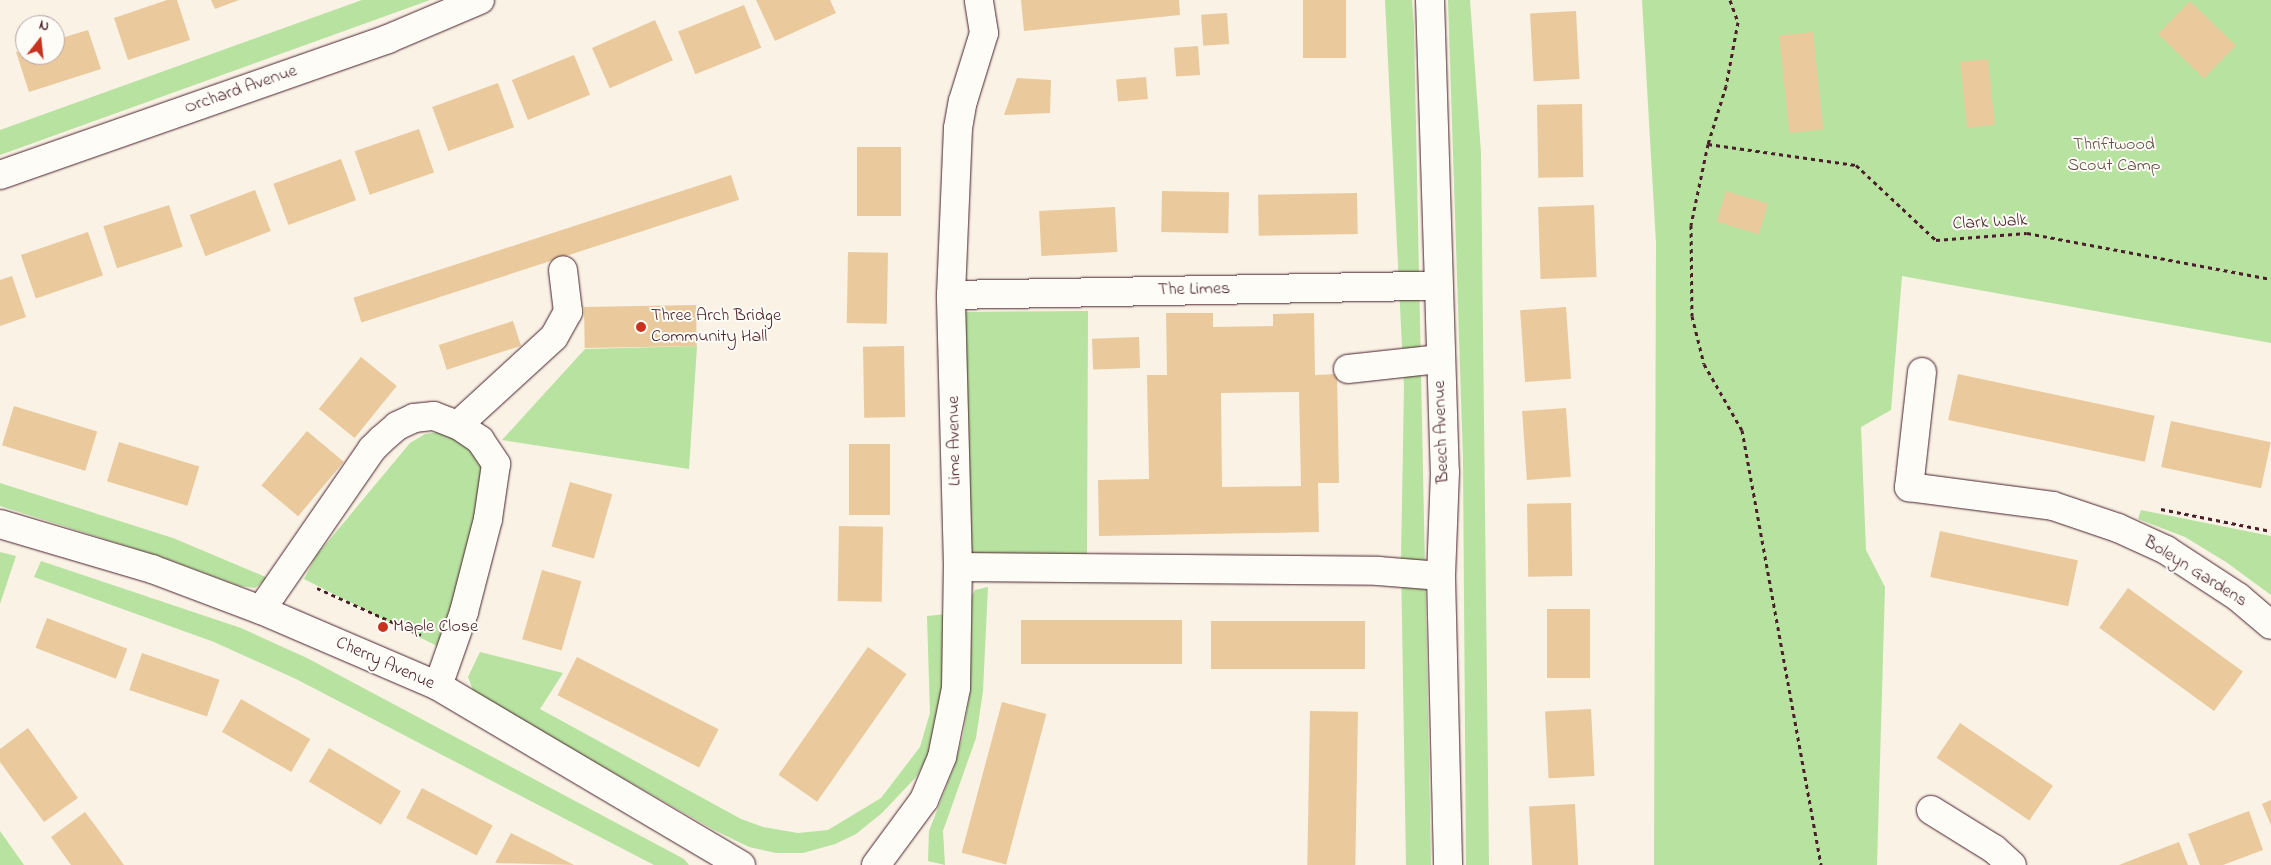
<!DOCTYPE html>
<html>
<head>
<meta charset="utf-8">
<style>
  body { margin:0 }
  #map { position:relative; width:2271px; height:865px; overflow:hidden; background:#f9f2e5; font-family:"Indie Flower",sans-serif }
  div>[style] { position:absolute }
  .green>* { inset:0; background:#b7e29f }
  .building>* { inset:0; background:#eaca9c; transform-origin:0 0 }
  .path>* { height:3px; margin-top:-1.5px; transform-origin:0; background:repeating-linear-gradient(90deg,#4a1f2b 0 4px,transparent 0 8px) }
  .roads { filter:drop-shadow(0 0 1px #4a1f2b) drop-shadow(0 0 1px #4a1f2b) }
  .minor>* { height:28px; margin:-14px; padding:0 14px; transform-origin:14px; border-radius:14px; background:#fdfcf7 }
  .dots>* { width:14px; height:14px; translate:-50% -50%; box-sizing:border-box; border:2px solid #fdfcf7; border-radius:50% }
  span { translate:-50% -50%; white-space:nowrap; text-align:center; line-height:1.15; -webkit-text-stroke:4px #fdfcf7; paint-order:stroke }
  .street-label { font-size:18px; color:#4a1f2b }
  .park-label { font-size:18px; color:#655048 }
  .poi-label { font-size:18px; color:#4a1f2b }
  .left { translate:0 -50%; text-align:left }
  .north { position:absolute; left:15px; top:15px; width:50px; height:50px; box-sizing:border-box; background:#fdfcf7; border:1px solid #b5a4a5; border-radius:50%; rotate:16deg; font-size:14px; font-weight:700; line-height:20px; text-align:center; color:#4a1f2b }
  .north::after { content:''; display:block; margin:auto; width:18px; height:22px; background:#c8321e; clip-path:polygon(50% 0,100% 100%,50% 72%,0 100%) }
</style>
</head>
<body>
<div id="map">
  <div class="green">
    <i style="clip-path:polygon(362px 0,430px 0,0 155px,0 130px)"></i>
    <i style="clip-path:polygon(1385px 0,1412px 0,1414px 27px,1431px 865px,1406px 865px,1401px 560px,1404px 387px)"></i>
    <i style="clip-path:polygon(1448px 0,1470px 0,1481px 153px,1489px 865px,1466px 865px,1463px 460px)"></i>
    <i style="clip-path:polygon(1642px 0,2271px 0,2271px 343px,1902px 276px,1891px 410px,1861px 427px,1866px 550px,1885px 587px,1877px 865px,1654px 865px,1656px 243px)"></i>
    <i style="clip-path:polygon(1088px 311px,1087px 556px,972px 553px,964px 547px,963px 312px)"></i>
    <i style="clip-path:polygon(697px 346px,689px 469px,502px 440px,585px 349px)"></i>
    <i style="clip-path:polygon(439px 432px,456px 434px,487px 463px,445px 650px,304px 579px,316px 556px,410px 443px,425px 434px)"></i>
    <i style="clip-path:polygon(0 483px,173px 538px,268px 578px,255px 588px,240px 586px,159px 556px,0 506px)"></i>
    <i style="clip-path:polygon(2141px 510px,2271px 536px,2271px 595px,2226px 562px,2185px 537px,2138px 519px)"></i>
    <i style="clip-path:polygon(0 552px,16px 556px,0 604px)"></i>
    <i style="clip-path:polygon(41px 561px,241px 628px,307px 658px,684px 859px,689px 865px,654px 865px,296px 679px,214px 642px,34px 577px)"></i>
    <i style="clip-path:polygon(988px 587px,983px 691px,976px 738px,943px 831px,945px 865px,928px 861px,929px 831px,954px 767px,963px 735px,970px 692px,970px 599px,975px 590px)"></i>
    <i style="clip-path:polygon(946px 614px,944px 690px,932px 748px,917px 776px,882px 813px,856px 834px,835px 844px,803px 853px,776px 853px,749px 847px,714px 830px,474px 693px,468px 677px,480px 652px,563px 673px,540px 709px,741px 819px,763px 827px,798px 833px,828px 830px,881px 798px,920px 747px,930px 713px,927px 616px)"></i>
    <i style="clip-path:polygon(0 831px,24px 865px,0 865px)"></i>
  </div>
  <div class="building">
    <i style="clip-path:polygon(167px 0,177px 0,190px 40px,128px 60px,114px 18px)"></i>
    <i style="clip-path:polygon(211px 0,239px 0,215px 9px)"></i>
    <i style="clip-path:polygon(756px 0,830px 0,836px 13px,775px 41px)"></i>
    <i style="clip-path:polygon(1021px 0,1179px 0,1180px 15px,1024px 31px)"></i>
    <i style="left:1303px;top:0;width:43px;height:58px"></i>
    <i style="left:2190px;top:1px;width:64px;height:46px;rotate:44deg"></i>
    <i style="left:744px;top:5px;width:46px;height:71px;rotate:68deg"></i>
    <i style="left:1576px;top:11px;width:68px;height:46px;rotate:87deg"></i>
    <i style="left:1227px;top:13px;width:31px;height:26px;rotate:86deg"></i>
    <i style="left:655px;top:20px;width:44px;height:69px;rotate:66deg"></i>
    <i style="clip-path:polygon(88px 30px,101px 69px,29px 92px,16px 52px,25px 50px,25px 55px,55px 55px,55px 40px)"></i>
    <i style="left:1813px;top:32px;width:98px;height:34px;rotate:84deg"></i>
    <i style="left:1198px;top:46px;width:29px;height:24px;rotate:86deg"></i>
    <i style="left:574px;top:55px;width:43px;height:67px;rotate:68deg"></i>
    <i style="left:1988px;top:59px;width:66px;height:28px;rotate:84deg"></i>
    <i style="left:1146px;top:77px;width:22px;height:30px;rotate:85deg"></i>
    <i style="clip-path:polygon(1017px 78px,1051px 80px,1050px 113px,1004px 115px)"></i>
    <i style="left:498px;top:83px;width:47px;height:70px;rotate:70deg"></i>
    <i style="left:1582px;top:104px;width:73px;height:45px;rotate:89deg"></i>
    <i style="left:419px;top:129px;width:46px;height:68px;rotate:71deg"></i>
    <i style="left:857px;top:147px;width:44px;height:69px"></i>
    <i style="left:341px;top:159px;width:44px;height:72px;rotate:70deg"></i>
    <i style="left:731px;top:175px;width:26px;height:397px;rotate:72deg"></i>
    <i style="left:255px;top:190px;width:44px;height:70px;rotate:69deg"></i>
    <i style="left:1162px;top:191px;width:67px;height:41px;rotate:1deg"></i>
    <i style="left:1726px;top:191px;width:44px;height:32px;rotate:17deg"></i>
    <i style="left:1357px;top:193px;width:41px;height:99px;rotate:89deg"></i>
    <i style="left:169px;top:205px;width:44px;height:69px;rotate:72deg"></i>
    <i style="left:1594px;top:205px;width:72px;height:56px;rotate:88deg"></i>
    <i style="left:1115px;top:207px;width:45px;height:76px;rotate:87deg"></i>
    <i style="left:88px;top:232px;width:46px;height:71px;rotate:71deg"></i>
    <i style="left:848px;top:252px;width:40px;height:71px;rotate:1deg"></i>
    <i style="clip-path:polygon(12px 276px,26px 317px,0 326px,0 280px)"></i>
    <i style="left:696px;top:305px;width:41px;height:112px;rotate:89deg"></i>
    <i style="left:1566px;top:307px;width:72px;height:46px;rotate:86deg"></i>
    <i style="clip-path:polygon(evenodd,1166px 313px,1213px 313px,1213px 327px,1273px 326px,1273px 314px,1314px 313px,1315px 375px,1337px 374px,1339px 483px,1318px 483px,1319px 532px,1099px 536px,1098px 480px,1149px 479px,1147px 375px,1167px 375px,1166px 313px,1299px 392px,1301px 486px,1222px 487px,1221px 393px,1299px 392px)"></i>
    <i style="left:513px;top:321px;width:26px;height:78px;rotate:72deg"></i>
    <i style="left:1139px;top:337px;width:31px;height:47px;rotate:88deg"></i>
    <i style="left:904px;top:346px;width:71px;height:41px;rotate:89deg"></i>
    <i style="left:361px;top:357px;width:46px;height:67px;rotate:39deg"></i>
    <i style="left:1958px;top:374px;width:201px;height:47px;rotate:12deg"></i>
    <i style="left:14px;top:406px;width:87px;height:41px;rotate:17deg"></i>
    <i style="left:1566px;top:408px;width:69px;height:44px;rotate:86deg"></i>
    <i style="left:2171px;top:421px;width:102px;height:47px;rotate:12deg"></i>
    <i style="left:307px;top:431px;width:48px;height:71px;rotate:40deg"></i>
    <i style="left:119px;top:442px;width:84px;height:41px;rotate:17deg"></i>
    <i style="left:849px;top:444px;width:41px;height:71px"></i>
    <i style="left:570px;top:482px;width:44px;height:67px;rotate:16deg"></i>
    <i style="left:1571px;top:503px;width:73px;height:44px;rotate:89deg"></i>
    <i style="left:839px;top:526px;width:44px;height:75px;rotate:1deg"></i>
    <i style="left:1940px;top:531px;width:141px;height:47px;rotate:12deg"></i>
    <i style="left:542px;top:570px;width:41px;height:72px;rotate:16deg"></i>
    <i style="left:2128px;top:588px;width:142px;height:49px;rotate:36deg"></i>
    <i style="left:1547px;top:609px;width:43px;height:69px"></i>
    <i style="left:47px;top:618px;width:86px;height:32px;rotate:21deg"></i>
    <i style="left:1021px;top:620px;width:161px;height:44px"></i>
    <i style="left:1365px;top:621px;width:48px;height:154px;rotate:90deg"></i>
    <i style="left:868px;top:647px;width:47px;height:156px;rotate:35deg"></i>
    <i style="left:142px;top:653px;width:82px;height:39px;rotate:19deg"></i>
    <i style="left:577px;top:657px;width:159px;height:43px;rotate:27deg"></i>
    <i style="left:241px;top:699px;width:80px;height:38px;rotate:30deg"></i>
    <i style="left:1002px;top:702px;width:46px;height:156px;rotate:15deg"></i>
    <i style="left:1591px;top:709px;width:67px;height:46px;rotate:87deg"></i>
    <i style="left:1310px;top:711px;width:48px;height:154px;rotate:1deg"></i>
    <i style="left:1960px;top:723px;width:112px;height:42px;rotate:34deg"></i>
    <i style="clip-path:polygon(28px 728px,78px 798px,44px 822px,0 762px,0 749px)"></i>
    <i style="left:329px;top:748px;width:84px;height:39px;rotate:31deg"></i>
    <i style="left:422px;top:788px;width:80px;height:34px;rotate:28deg"></i>
    <i style="clip-path:polygon(2271px 800px,2271px 825px,2262px 804px)"></i>
    <i style="left:1575px;top:804px;width:61px;height:46px;rotate:87deg"></i>
    <i style="clip-path:polygon(2249px 811px,2263px 850px,2223px 865px,2200px 865px,2188px 834px)"></i>
    <i style="clip-path:polygon(85px 812px,97px 828px,124px 865px,71px 865px,51px 837px)"></i>
    <i style="clip-path:polygon(511px 833px,549px 852px,574px 865px,495px 863px)"></i>
    <i style="clip-path:polygon(2179px 842px,2188px 865px,2119px 865px,2142px 856px)"></i>
  </div>
  <div class="path">
    <i style="left:1730px;top:0;width:23px;rotate:70deg"></i>
    <i style="left:1738px;top:22px;width:65px;rotate:100.6deg"></i>
    <i style="left:1726px;top:86px;width:61px;rotate:107.2deg"></i>
    <i style="left:1708px;top:144px;width:83px;rotate:101.9deg"></i>
    <i style="left:1691px;top:225px;width:91px;rotate:89.4deg"></i>
    <i style="left:1692px;top:316px;width:49px;rotate:76deg"></i>
    <i style="left:1704px;top:364px;width:76px;rotate:60.1deg"></i>
    <i style="left:1742px;top:430px;width:442px;rotate:79.7deg"></i>
    <i style="left:1708px;top:144px;width:149px;rotate:8.1deg"></i>
    <i style="left:1856px;top:165px;width:110px;rotate:43.2deg"></i>
    <i style="left:1936px;top:240px;width:91px;rotate:-4.4deg"></i>
    <i style="left:2027px;top:233px;width:248px;rotate:10.7deg"></i>
    <i style="left:2161px;top:509px;width:112px;rotate:11.3deg"></i>
    <i style="left:317px;top:588px;width:114px;rotate:24.3deg"></i>
  </div>
  <div class="roads">
    <div class="minor">
      <i style="left:1430px;top:0;width:472px;rotate:88.2deg"></i>
      <i style="left:1445px;top:472px;width:104px;rotate:92.2deg"></i>
      <i style="left:1441px;top:576px;width:289px;rotate:88.6deg"></i>
      <i style="left:0;top:175px;width:411px;rotate:-19.3deg"></i>
      <i style="left:388px;top:39px;width:100px;rotate:-23deg"></i>
      <i style="left:951px;top:295px;width:486px;rotate:-1.1deg"></i>
      <i style="left:1348px;top:369px;width:93px;rotate:-6.2deg"></i>
      <i style="left:1922px;top:372px;width:116px;rotate:96.4deg"></i>
      <i style="left:1909px;top:487px;width:145px;rotate:7.5deg"></i>
      <i style="left:2053px;top:506px;width:69px;rotate:18.7deg"></i>
      <i style="left:2118px;top:528px;width:53px;rotate:24.6deg"></i>
      <i style="left:2166px;top:550px;width:86px;rotate:33.1deg"></i>
      <i style="left:2238px;top:597px;width:43px;rotate:40.3deg"></i>
      <i style="left:458px;top:425px;width:130px;rotate:-42.5deg"></i>
      <i style="left:554px;top:337px;width:29px;rotate:-61deg"></i>
      <i style="left:568px;top:312px;width:42px;rotate:-96.8deg"></i>
      <i style="left:0;top:524px;width:159px;rotate:16.5deg"></i>
      <i style="left:152px;top:569px;width:116px;rotate:20.6deg"></i>
      <i style="left:261px;top:610px;width:193px;rotate:23.2deg"></i>
      <i style="left:438px;top:686px;width:352px;rotate:30.6deg"></i>
      <i style="left:958px;top:567px;width:420px;rotate:0.5deg"></i>
      <i style="left:1378px;top:571px;width:63px;rotate:4.5deg"></i>
      <i style="left:261px;top:610px;width:196px;rotate:-55.4deg"></i>
      <i style="left:372px;top:449px;width:13px;rotate:-45deg"></i>
      <i style="left:381px;top:440px;width:21px;rotate:-41deg"></i>
      <i style="left:397px;top:426px;width:19px;rotate:-25deg"></i>
      <i style="left:414px;top:418px;width:20px;rotate:-6deg"></i>
      <i style="left:434px;top:416px;width:26px;rotate:21deg"></i>
      <i style="left:458px;top:425px;width:27px;rotate:34deg"></i>
      <i style="left:480px;top:440px;width:29px;rotate:56deg"></i>
      <i style="left:496px;top:464px;width:56px;rotate:98.3deg"></i>
      <i style="left:488px;top:519px;width:96px;rotate:104.5deg"></i>
      <i style="left:464px;top:612px;width:78px;rotate:109.4deg"></i>
      <i style="left:1931px;top:810px;width:74px;rotate:31.8deg"></i>
      <i style="left:1994px;top:849px;width:24px;rotate:42deg"></i>
      <i style="left:876px;top:865px;width:81px;rotate:-53.6deg"></i>
      <i style="left:924px;top:800px;width:47px;rotate:-67.3deg"></i>
      <i style="left:942px;top:757px;width:70px;rotate:-78.5deg"></i>
      <i style="left:956px;top:688px;width:121px;rotate:-89.1deg"></i>
      <i style="left:958px;top:567px;width:272px;rotate:-91.5deg"></i>
      <i style="left:951px;top:295px;width:167px;rotate:-87.6deg"></i>
      <i style="left:958px;top:128px;width:27px;rotate:-80deg"></i>
      <i style="left:963px;top:101px;width:71px;rotate:-72.8deg"></i>
      <i style="left:984px;top:33px;width:33px;rotate:-99deg"></i>
    </div>
  </div>
  <div class="dots">
    <i style="left:641px;top:327px;background:#c8321e"></i>
    <i style="left:383px;top:627px;background:#c8321e"></i>
  </div>
  <div class="street-label">
    <span style="left:241px;top:90px;rotate:-19deg">Orchard Avenue</span>
    <span style="left:1990px;top:223px;rotate:-3deg">Clark Walk</span>
    <span style="left:1194px;top:290px;rotate:-1deg">The Limes</span>
    <span style="left:1442px;top:432px;rotate:-92deg">Beech Avenue</span>
    <span style="left:955px;top:441px;rotate:-91deg">Lime Avenue</span>
    <span style="left:2195px;top:572px;rotate:32deg">Boleyn Gardens</span>
    <span style="left:385px;top:664px;rotate:24deg">Cherry Avenue</span>
  </div>
  <div class="park-label">
    <span style="left:2114px;top:156px">Thriftwood<br>Scout Camp</span>
  </div>
  <div class="poi-label">
    <span class="left" style="left:651px;top:327px">Three Arch Bridge<br>Community Hall</span>
    <span class="left" style="left:393px;top:627px">Maple Close</span>
  </div>
  <div class="north">N</div>
</div>
</body>
</html>
